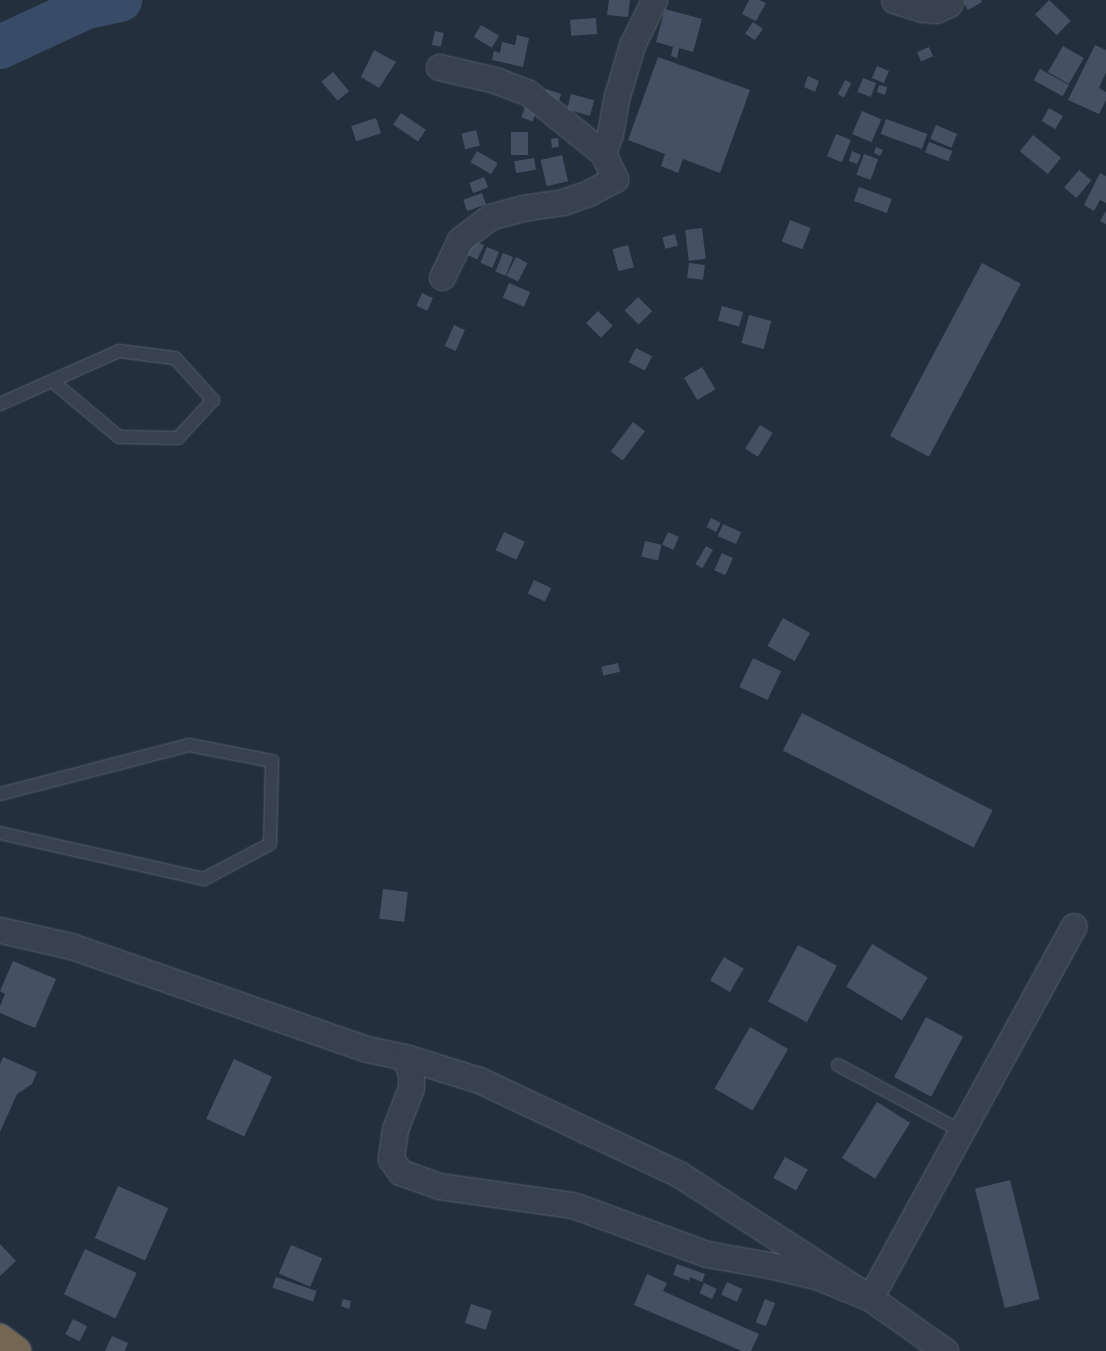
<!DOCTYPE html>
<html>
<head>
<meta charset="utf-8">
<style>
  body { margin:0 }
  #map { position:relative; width:1106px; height:1351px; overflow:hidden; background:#242f3e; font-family:Jost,sans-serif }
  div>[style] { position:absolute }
  .river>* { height:44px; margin:-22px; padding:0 22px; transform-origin:22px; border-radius:22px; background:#394c67 }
  .building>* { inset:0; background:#455162; transform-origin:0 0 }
  .roads { filter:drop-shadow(0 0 1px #565f6c) drop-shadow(0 0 1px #565f6c) }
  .lane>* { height:12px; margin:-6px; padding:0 6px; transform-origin:6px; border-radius:6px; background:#38414e }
  .street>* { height:25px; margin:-12.5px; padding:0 12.5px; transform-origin:12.5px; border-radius:12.5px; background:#38414e }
  .highway>* { height:28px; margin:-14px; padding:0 14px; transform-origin:14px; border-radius:14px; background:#746855 }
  span { translate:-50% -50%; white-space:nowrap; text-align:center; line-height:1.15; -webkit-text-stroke:4.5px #1d2633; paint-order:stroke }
</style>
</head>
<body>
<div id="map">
  <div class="river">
    <i style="left:0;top:47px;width:96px;rotate:-24.7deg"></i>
    <i style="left:87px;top:7px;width:34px;rotate:-12deg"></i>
  </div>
  <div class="building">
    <i style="clip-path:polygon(609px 0,630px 0,628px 17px,607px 15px)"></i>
    <i style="clip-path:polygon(749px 0,759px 0,766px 3px,756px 21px,742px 14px)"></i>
    <i style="clip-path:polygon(962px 0,981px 0,982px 2px,968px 10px)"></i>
    <i style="left:1049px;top:0;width:30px;height:20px;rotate:44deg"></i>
    <i style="clip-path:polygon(665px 9px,702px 19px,693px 52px,679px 48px,677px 58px,671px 56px,673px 47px,656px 42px)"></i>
    <i style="left:596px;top:18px;width:16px;height:26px;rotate:86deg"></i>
    <i style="left:753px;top:22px;width:12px;height:14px;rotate:35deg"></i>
    <i style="left:481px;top:25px;width:21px;height:14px;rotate:31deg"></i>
    <i style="left:435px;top:31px;width:9px;height:14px;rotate:13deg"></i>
    <i style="clip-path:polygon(517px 35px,529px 38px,523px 67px,492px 60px,494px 51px,500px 53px,502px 42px,515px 45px)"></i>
    <i style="clip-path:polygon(1095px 45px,1106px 50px,1106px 72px,1099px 88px,1106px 92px,1106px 100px,1099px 114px,1068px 100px)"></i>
    <i style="left:1063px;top:46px;width:24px;height:30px;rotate:30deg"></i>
    <i style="left:929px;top:47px;width:10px;height:13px;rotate:66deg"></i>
    <i style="clip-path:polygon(374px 50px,396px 62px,379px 88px,361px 77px)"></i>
    <i style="clip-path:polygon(658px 57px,750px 90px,720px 173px,683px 159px,678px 173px,661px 166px,665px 154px,628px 140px)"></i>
    <i style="left:877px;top:66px;width:13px;height:13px;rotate:23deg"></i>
    <i style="left:1040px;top:69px;width:33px;height:13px;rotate:29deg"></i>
    <i style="left:333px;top:72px;width:25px;height:15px;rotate:50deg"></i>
    <i style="clip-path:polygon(808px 76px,819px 81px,815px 92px,804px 87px)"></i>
    <i style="left:863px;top:78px;width:14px;height:15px;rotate:21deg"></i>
    <i style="left:845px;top:80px;width:7px;height:16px;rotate:27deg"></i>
    <i style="clip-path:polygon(879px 85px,887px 87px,885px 95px,877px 92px)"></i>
    <i style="left:546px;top:89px;width:16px;height:10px;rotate:18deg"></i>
    <i style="left:571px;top:94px;width:24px;height:16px;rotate:15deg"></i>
    <i style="left:525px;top:107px;width:12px;height:11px;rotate:20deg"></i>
    <i style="left:1049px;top:108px;width:16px;height:15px;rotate:30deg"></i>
    <i style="left:862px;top:111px;width:21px;height:25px;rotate:23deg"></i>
    <i style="left:401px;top:113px;width:30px;height:14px;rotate:34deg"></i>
    <i style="left:376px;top:118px;width:16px;height:26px;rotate:72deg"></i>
    <i style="left:886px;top:119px;width:44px;height:16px;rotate:20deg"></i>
    <i style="left:936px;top:125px;width:23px;height:15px;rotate:23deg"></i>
    <i style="left:476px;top:130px;width:16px;height:15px;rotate:76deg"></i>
    <i style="left:511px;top:132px;width:17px;height:23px"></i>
    <i style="left:836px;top:134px;width:16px;height:24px;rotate:22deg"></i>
    <i style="left:1033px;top:135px;width:36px;height:21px;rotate:39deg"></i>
    <i style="left:558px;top:138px;width:9px;height:7px;rotate:84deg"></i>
    <i style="left:929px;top:142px;width:25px;height:11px;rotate:21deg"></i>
    <i style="clip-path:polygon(876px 147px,883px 150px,880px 156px,874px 153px)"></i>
    <i style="left:477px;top:151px;width:24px;height:13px;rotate:30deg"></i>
    <i style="clip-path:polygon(852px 151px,861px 155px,857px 164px,849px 161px)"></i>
    <i style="left:864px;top:154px;width:15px;height:22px;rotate:20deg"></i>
    <i style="left:562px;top:155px;width:27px;height:22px;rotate:77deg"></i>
    <i style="left:534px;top:158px;width:12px;height:20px;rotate:81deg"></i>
    <i style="left:1079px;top:170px;width:16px;height:23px;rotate:40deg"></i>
    <i style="clip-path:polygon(1100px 173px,1106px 176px,1106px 203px,1100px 200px,1094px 211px,1084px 205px)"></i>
    <i style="left:484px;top:177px;width:11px;height:16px;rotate:68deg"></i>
    <i style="left:859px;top:187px;width:35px;height:15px;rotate:20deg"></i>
    <i style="left:482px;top:193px;width:12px;height:20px;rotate:70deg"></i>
    <i style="clip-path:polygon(1106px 211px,1106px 224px,1100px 221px)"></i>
    <i style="left:790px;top:220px;width:22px;height:23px;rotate:21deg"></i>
    <i style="left:702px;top:228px;width:31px;height:17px;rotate:83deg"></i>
    <i style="left:675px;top:234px;width:12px;height:13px;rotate:76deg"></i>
    <i style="left:473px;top:240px;width:12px;height:16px;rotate:24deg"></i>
    <i style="left:628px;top:245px;width:23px;height:16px;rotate:75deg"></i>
    <i style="left:487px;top:247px;width:13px;height:17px;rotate:23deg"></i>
    <i style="left:503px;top:253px;width:11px;height:20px;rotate:22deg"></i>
    <i style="left:516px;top:257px;width:13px;height:21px;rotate:27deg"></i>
    <i style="left:689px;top:263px;width:16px;height:15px;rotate:7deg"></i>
    <i style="left:982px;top:263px;width:44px;height:196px;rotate:28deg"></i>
    <i style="left:509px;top:283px;width:23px;height:16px;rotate:23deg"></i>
    <i style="left:422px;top:293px;width:12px;height:14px;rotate:24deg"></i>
    <i style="left:638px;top:297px;width:20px;height:19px;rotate:45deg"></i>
    <i style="left:722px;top:306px;width:22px;height:15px;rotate:16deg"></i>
    <i style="left:598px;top:311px;width:21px;height:17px;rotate:45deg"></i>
    <i style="left:749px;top:315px;width:23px;height:29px;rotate:15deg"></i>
    <i style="left:454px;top:325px;width:12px;height:23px;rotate:24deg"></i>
    <i style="left:636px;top:348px;width:18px;height:16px;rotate:27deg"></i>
    <i style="left:702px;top:367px;width:26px;height:21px;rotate:59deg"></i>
    <i style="left:633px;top:422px;width:15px;height:37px;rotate:37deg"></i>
    <i style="left:760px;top:425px;width:15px;height:28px;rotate:32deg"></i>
    <i style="left:711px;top:518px;width:11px;height:10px;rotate:27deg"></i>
    <i style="left:723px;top:524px;width:20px;height:13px;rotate:24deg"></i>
    <i style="left:504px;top:532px;width:23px;height:20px;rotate:25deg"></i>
    <i style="left:668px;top:532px;width:12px;height:14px;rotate:24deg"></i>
    <i style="left:645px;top:541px;width:17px;height:16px;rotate:13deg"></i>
    <i style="left:706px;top:546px;width:8px;height:21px;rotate:30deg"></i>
    <i style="left:722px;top:553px;width:12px;height:19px;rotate:24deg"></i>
    <i style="left:534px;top:580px;width:19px;height:15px;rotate:25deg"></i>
    <i style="left:783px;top:618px;width:31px;height:32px;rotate:29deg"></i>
    <i style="left:753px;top:658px;width:31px;height:32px;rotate:25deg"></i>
    <i style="left:618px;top:663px;width:9px;height:17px;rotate:77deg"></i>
    <i style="left:802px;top:713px;width:214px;height:42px;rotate:27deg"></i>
    <i style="left:383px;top:889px;width:25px;height:30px;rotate:7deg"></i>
    <i style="left:872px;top:944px;width:65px;height:50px;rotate:31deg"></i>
    <i style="left:798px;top:945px;width:44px;height:64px;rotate:28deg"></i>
    <i style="left:724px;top:957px;width:23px;height:27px;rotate:31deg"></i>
    <i style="clip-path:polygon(13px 961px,56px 979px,35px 1028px,0 1013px,0 1006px,5px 994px,0 991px)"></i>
    <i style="left:926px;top:1017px;width:42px;height:68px;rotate:28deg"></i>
    <i style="left:750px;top:1027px;width:44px;height:71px;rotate:30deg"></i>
    <i style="clip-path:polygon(3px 1057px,37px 1072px,32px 1084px,17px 1094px,0 1132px,0 1064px)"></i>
    <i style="left:234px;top:1059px;width:42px;height:66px;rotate:25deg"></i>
    <i style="left:877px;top:1102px;width:39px;height:66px;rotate:32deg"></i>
    <i style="left:785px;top:1157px;width:26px;height:24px;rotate:29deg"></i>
    <i style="left:1010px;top:1180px;width:123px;height:36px;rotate:76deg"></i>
    <i style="left:118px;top:1186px;width:55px;height:57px;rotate:24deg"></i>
    <i style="clip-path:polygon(0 1244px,16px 1261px,0 1276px)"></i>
    <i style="left:291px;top:1245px;width:34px;height:31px;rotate:23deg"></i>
    <i style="left:85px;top:1249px;width:57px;height:50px;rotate:25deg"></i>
    <i style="clip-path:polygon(677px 1264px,705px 1274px,702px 1282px,690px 1277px,689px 1281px,673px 1275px)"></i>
    <i style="clip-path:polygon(647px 1274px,667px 1283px,663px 1291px,759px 1334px,751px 1351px,742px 1351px,634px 1305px)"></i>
    <i style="left:276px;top:1277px;width:43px;height:11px;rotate:19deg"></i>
    <i style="left:727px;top:1282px;width:17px;height:14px;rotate:24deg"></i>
    <i style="left:704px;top:1283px;width:14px;height:11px;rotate:25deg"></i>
    <i style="clip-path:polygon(343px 1299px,351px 1301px,349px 1309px,341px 1306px)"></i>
    <i style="left:765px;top:1299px;width:11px;height:25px;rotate:22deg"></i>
    <i style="left:471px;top:1304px;width:22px;height:20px;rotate:18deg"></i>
    <i style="left:73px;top:1319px;width:16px;height:17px;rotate:27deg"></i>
    <i style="clip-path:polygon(112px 1336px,128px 1343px,125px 1351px,105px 1351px)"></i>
  </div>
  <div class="roads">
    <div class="lane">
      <i style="left:0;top:404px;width:130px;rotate:-24deg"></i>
      <i style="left:119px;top:351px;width:56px;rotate:7.1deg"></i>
      <i style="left:175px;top:358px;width:57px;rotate:47.9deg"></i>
      <i style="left:213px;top:400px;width:52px;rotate:132.6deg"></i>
      <i style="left:178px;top:438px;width:59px;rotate:-179deg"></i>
      <i style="left:119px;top:437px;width:87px;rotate:-140.1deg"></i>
      <i style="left:0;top:794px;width:195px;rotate:-14.5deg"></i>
      <i style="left:189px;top:745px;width:85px;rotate:10.9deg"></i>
      <i style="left:272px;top:761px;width:83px;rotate:91.4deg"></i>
      <i style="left:270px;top:844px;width:75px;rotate:152.1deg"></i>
      <i style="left:204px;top:879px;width:209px;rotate:-167.3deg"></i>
      <i style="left:838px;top:1065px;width:140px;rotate:28.2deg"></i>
    </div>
    <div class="street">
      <i style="left:894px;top:0;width:29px;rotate:18deg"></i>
      <i style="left:922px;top:9px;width:14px;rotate:4deg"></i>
      <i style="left:936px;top:10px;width:14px;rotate:-25deg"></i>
      <i style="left:949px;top:4px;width:4px;rotate:-63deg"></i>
      <i style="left:439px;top:67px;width:57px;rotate:13.1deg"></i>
      <i style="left:495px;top:80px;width:34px;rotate:21deg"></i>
      <i style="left:527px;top:92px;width:97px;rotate:38.8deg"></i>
      <i style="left:603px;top:153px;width:29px;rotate:65deg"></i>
      <i style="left:615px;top:179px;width:30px;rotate:152deg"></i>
      <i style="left:589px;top:193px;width:28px;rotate:161deg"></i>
      <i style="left:563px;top:202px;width:40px;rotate:171.5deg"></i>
      <i style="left:523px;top:208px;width:34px;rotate:165deg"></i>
      <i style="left:490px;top:217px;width:38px;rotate:143deg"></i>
      <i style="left:460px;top:240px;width:41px;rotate:115.9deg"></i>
      <i style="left:603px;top:153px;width:20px;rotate:-70deg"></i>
      <i style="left:610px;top:134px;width:39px;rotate:-80deg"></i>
      <i style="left:617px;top:96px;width:53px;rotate:-73.6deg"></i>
      <i style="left:632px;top:45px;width:50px;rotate:-63.9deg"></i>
      <i style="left:0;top:930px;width:73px;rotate:12.7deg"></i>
      <i style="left:71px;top:946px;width:313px;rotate:19.2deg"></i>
      <i style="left:367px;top:1049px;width:39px;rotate:12deg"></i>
      <i style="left:405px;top:1057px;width:18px;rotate:71deg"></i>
      <i style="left:411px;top:1074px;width:14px;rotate:90deg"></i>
      <i style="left:411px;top:1088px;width:44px;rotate:111.3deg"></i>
      <i style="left:395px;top:1129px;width:30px;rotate:98deg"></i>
      <i style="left:391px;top:1159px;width:16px;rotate:55deg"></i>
      <i style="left:400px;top:1172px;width:41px;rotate:19.7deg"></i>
      <i style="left:439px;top:1186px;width:135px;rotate:8.1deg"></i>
      <i style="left:573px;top:1205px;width:143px;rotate:20.1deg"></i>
      <i style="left:707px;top:1254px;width:63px;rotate:10.1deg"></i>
      <i style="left:769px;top:1265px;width:48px;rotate:13.2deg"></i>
      <i style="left:816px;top:1276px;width:58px;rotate:22.2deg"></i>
      <i style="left:870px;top:1298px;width:92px;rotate:35.2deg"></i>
      <i style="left:405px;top:1057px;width:77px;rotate:17.3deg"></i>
      <i style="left:479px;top:1080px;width:221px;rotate:25.2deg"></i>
      <i style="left:679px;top:1174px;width:228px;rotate:33deg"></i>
      <i style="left:870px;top:1298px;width:424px;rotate:-61.3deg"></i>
    </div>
    <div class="highway">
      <i style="left:0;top:1338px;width:21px;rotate:37deg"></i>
    </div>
  </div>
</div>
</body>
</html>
